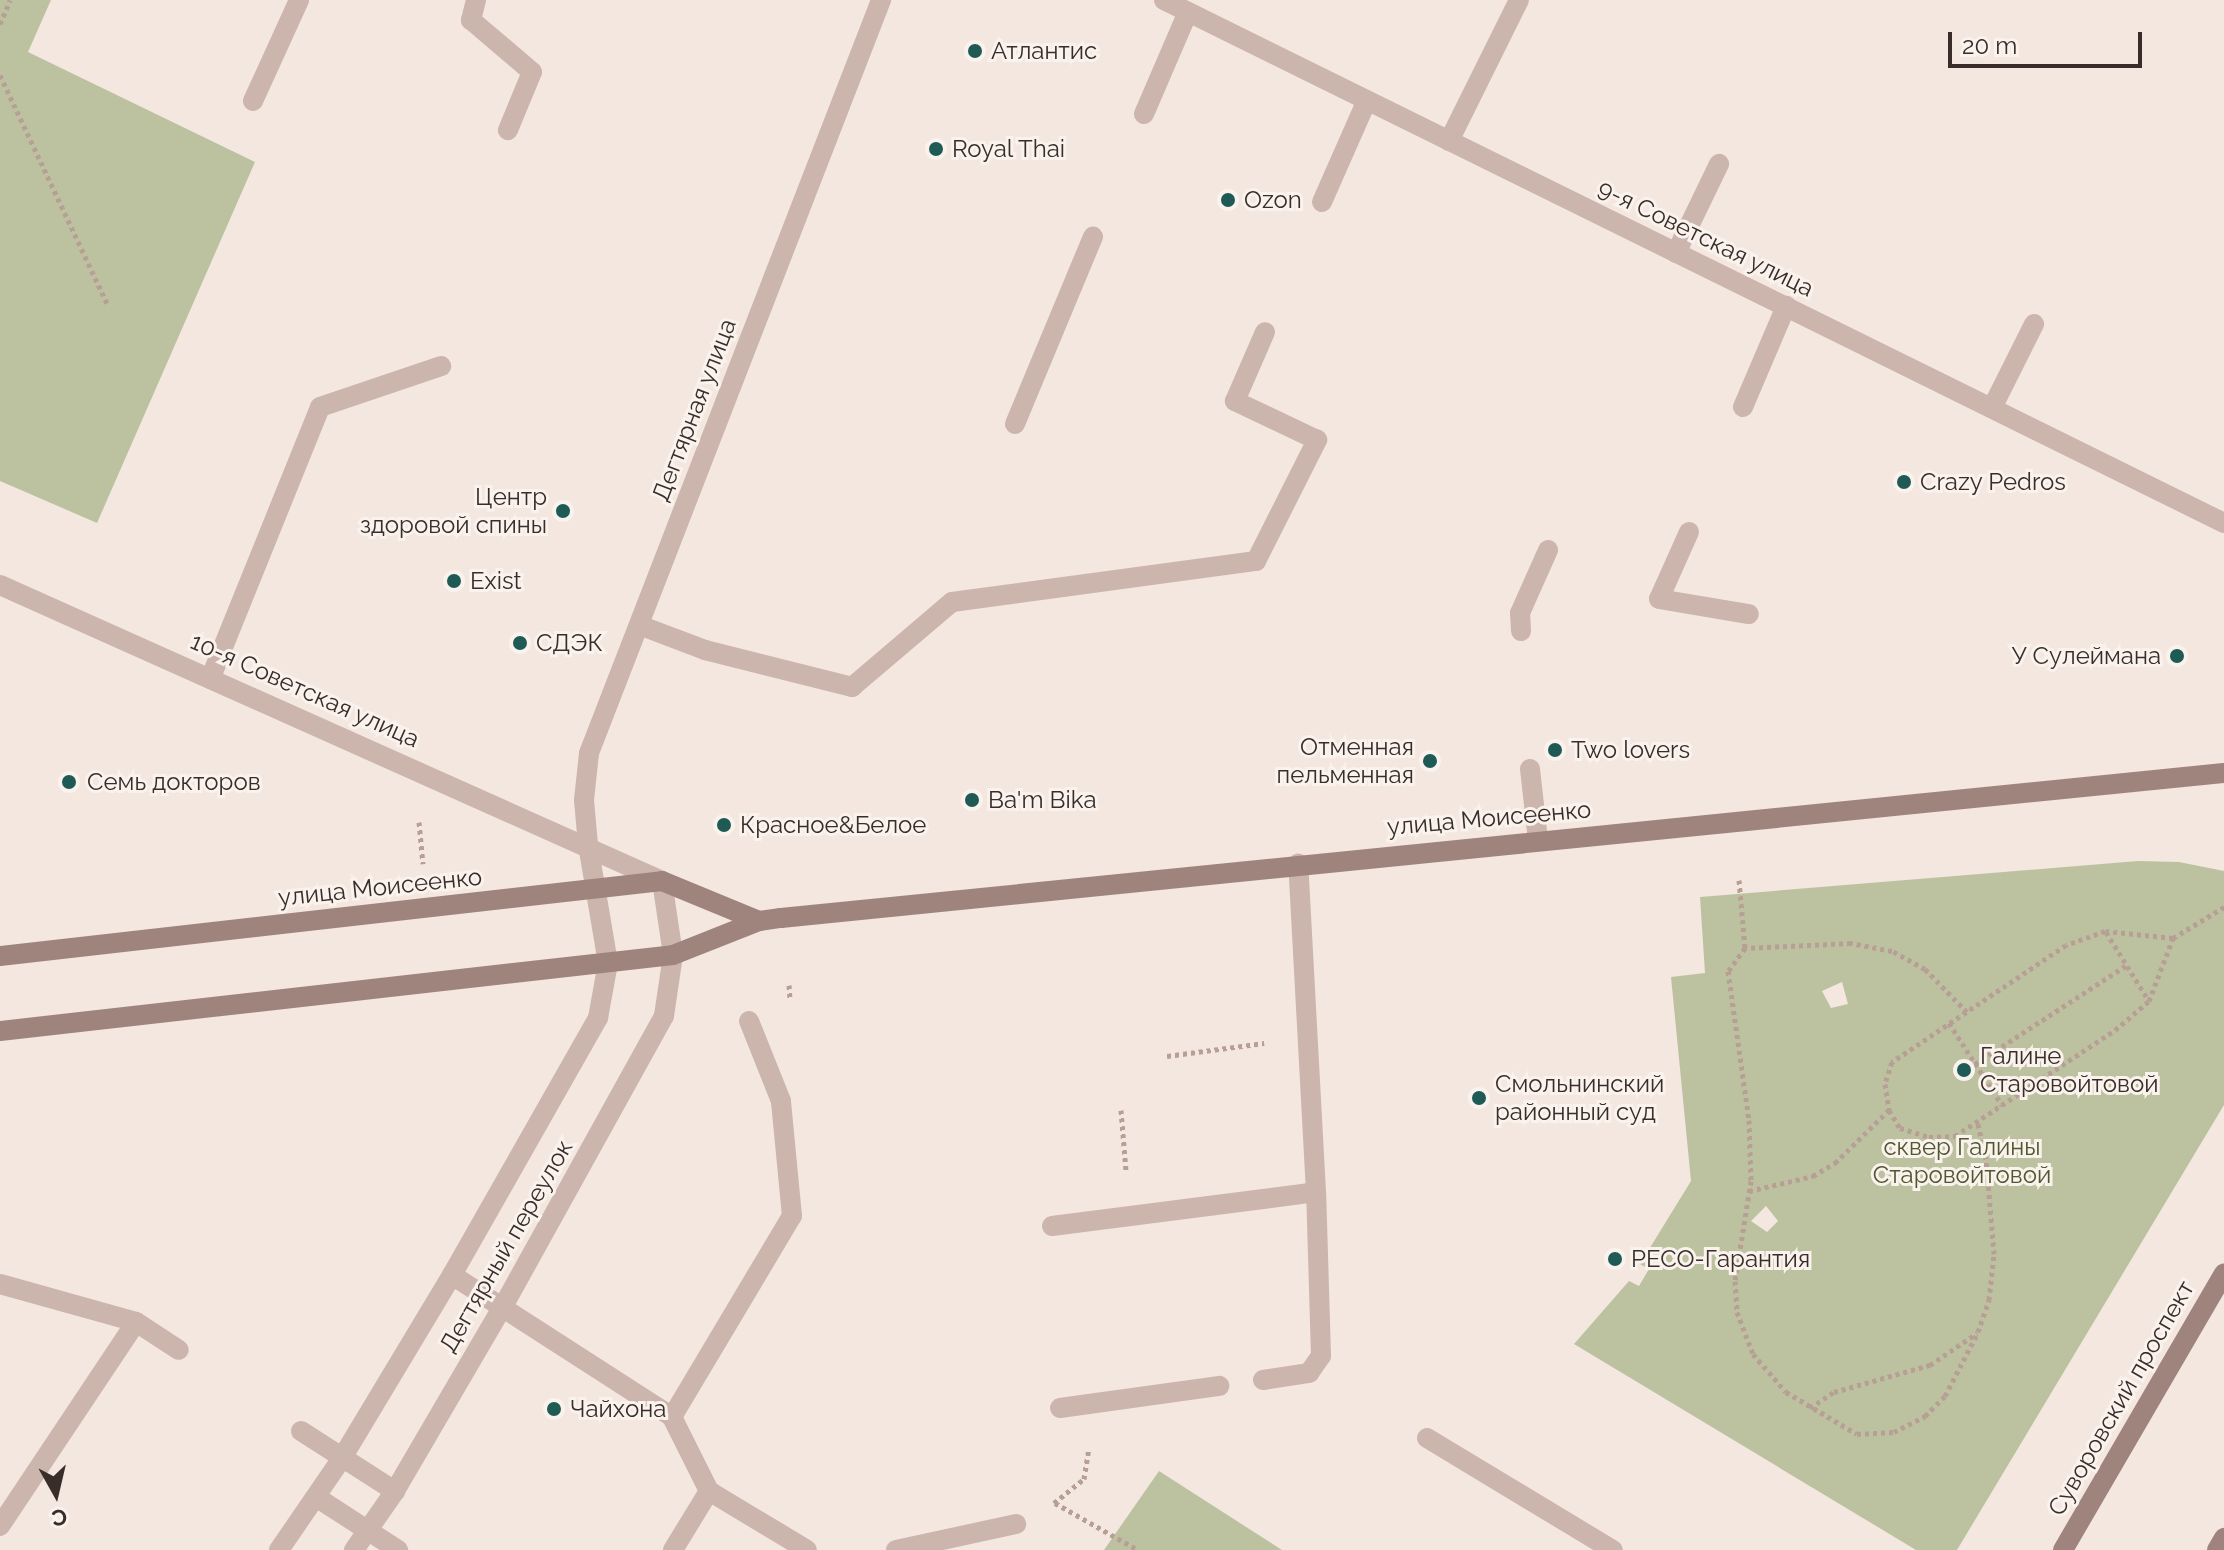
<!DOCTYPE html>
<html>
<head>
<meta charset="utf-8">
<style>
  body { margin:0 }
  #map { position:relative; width:2224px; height:1550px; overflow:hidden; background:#f3e7e0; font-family:Raleway,sans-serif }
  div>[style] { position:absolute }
  .green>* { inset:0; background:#bcc2a0 }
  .path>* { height:5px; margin-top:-2.5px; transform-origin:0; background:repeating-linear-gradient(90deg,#b79f96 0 4px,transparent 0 8px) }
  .lane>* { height:20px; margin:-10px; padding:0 10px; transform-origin:10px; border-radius:10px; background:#cbb5ac }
  .street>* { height:20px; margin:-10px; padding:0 10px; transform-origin:10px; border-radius:10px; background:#cbb5ac }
  .secondary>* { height:20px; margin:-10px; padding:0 10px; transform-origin:10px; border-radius:10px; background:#9f847d }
  .dots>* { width:22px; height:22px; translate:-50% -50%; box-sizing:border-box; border:4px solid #faf2ed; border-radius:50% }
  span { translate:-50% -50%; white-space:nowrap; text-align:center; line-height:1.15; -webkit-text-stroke:6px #faf2ed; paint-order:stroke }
  .poi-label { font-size:24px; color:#392d2a }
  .left { translate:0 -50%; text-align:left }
  .right { translate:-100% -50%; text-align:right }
  .street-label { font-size:24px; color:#392d2a }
  .park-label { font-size:24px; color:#4f572e }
  .north { position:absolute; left:16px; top:1454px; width:80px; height:80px; -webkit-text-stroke:6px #faf2ed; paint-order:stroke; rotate:172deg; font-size:22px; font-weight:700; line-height:32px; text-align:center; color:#392d2a }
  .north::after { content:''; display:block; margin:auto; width:28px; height:36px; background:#392d2a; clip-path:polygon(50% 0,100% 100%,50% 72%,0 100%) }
  .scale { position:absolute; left:1948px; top:32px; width:194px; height:36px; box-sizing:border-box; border:4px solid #392d2a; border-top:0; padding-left:10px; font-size:24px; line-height:28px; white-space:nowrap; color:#392d2a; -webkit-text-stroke:6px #faf2ed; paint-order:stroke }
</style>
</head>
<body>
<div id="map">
  <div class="green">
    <i style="clip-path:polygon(0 0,51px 0,28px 52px,255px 162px,97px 523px,0 481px)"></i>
    <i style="clip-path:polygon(evenodd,2138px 861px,2179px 862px,2224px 871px,2224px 1105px,1957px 1550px,1916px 1550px,1574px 1344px,1629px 1281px,1639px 1286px,1649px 1269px,1640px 1264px,1691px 1181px,1671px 977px,1705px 973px,1700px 897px,2138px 861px,1842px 982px,1848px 1004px,1831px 1008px,1822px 991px,1842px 982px,2138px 861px,1766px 1206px,1778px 1221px,1767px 1232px,1751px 1221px,1766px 1206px)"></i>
    <i style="clip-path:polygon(1159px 1471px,1282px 1550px,1104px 1550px)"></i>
  </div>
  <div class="path">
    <i style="left:0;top:24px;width:26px;rotate:-67deg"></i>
    <i style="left:0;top:75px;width:255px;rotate:64.9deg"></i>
    <i style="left:419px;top:822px;width:42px;rotate:84.6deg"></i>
    <i style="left:1739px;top:880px;width:68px;rotate:85deg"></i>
    <i style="left:2106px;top:932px;width:81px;rotate:58.1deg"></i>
    <i style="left:2173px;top:938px;width:68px;rotate:-174.1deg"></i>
    <i style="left:2105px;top:931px;width:41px;rotate:160.3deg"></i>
    <i style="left:2066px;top:945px;width:210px;rotate:146.1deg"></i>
    <i style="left:1892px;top:1062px;width:23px;rotate:108deg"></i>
    <i style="left:1885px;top:1084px;width:26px;rotate:81deg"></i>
    <i style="left:1889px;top:1110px;width:21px;rotate:59deg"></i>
    <i style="left:1900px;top:1128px;width:30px;rotate:17deg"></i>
    <i style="left:1929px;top:1137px;width:26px;rotate:-2deg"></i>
    <i style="left:1955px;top:1136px;width:192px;rotate:-33.5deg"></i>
    <i style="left:2115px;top:1030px;width:45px;rotate:-40.5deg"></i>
    <i style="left:2149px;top:1001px;width:67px;rotate:-69.1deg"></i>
    <i style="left:2173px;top:938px;width:60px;rotate:-31.3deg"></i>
    <i style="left:789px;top:985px;width:15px;rotate:86deg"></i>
    <i style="left:1967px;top:1012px;width:60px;rotate:-134.3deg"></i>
    <i style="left:1925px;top:969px;width:38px;rotate:-151deg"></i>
    <i style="left:1892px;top:951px;width:42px;rotate:-169deg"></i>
    <i style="left:1851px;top:943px;width:106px;rotate:177.3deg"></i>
    <i style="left:1745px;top:948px;width:29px;rotate:126deg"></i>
    <i style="left:1728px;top:971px;width:150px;rotate:82deg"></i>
    <i style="left:1749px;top:1120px;width:61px;rotate:88.1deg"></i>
    <i style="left:1751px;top:1181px;width:101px;rotate:99.1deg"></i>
    <i style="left:1735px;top:1281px;width:31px;rotate:86deg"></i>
    <i style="left:1737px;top:1312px;width:45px;rotate:69.1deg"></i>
    <i style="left:1753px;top:1354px;width:50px;rotate:49deg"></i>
    <i style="left:1786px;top:1392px;width:82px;rotate:30.6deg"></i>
    <i style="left:1857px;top:1434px;width:37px;rotate:-3deg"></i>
    <i style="left:1894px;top:1432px;width:35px;rotate:-27deg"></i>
    <i style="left:1925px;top:1416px;width:28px;rotate:-45deg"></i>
    <i style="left:1945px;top:1396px;width:72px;rotate:-62.7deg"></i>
    <i style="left:1978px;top:1332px;width:34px;rotate:-71deg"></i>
    <i style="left:1989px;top:1300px;width:46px;rotate:-83.8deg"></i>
    <i style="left:1994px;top:1254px;width:95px;rotate:-94.8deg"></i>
    <i style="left:1986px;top:1159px;width:39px;rotate:-103deg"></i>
    <i style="left:1949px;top:1023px;width:98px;rotate:57.1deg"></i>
    <i style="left:1167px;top:1056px;width:98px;rotate:-7.6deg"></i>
    <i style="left:1975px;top:1064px;width:181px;rotate:-33.1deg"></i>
    <i style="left:1121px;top:1110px;width:61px;rotate:85.3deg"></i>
    <i style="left:1749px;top:1191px;width:66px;rotate:-13.2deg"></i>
    <i style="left:1813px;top:1176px;width:26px;rotate:-31deg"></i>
    <i style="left:1835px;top:1163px;width:76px;rotate:-44.5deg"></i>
    <i style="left:1810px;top:1408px;width:29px;rotate:-34deg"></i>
    <i style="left:1834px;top:1392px;width:100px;rotate:-15.7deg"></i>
    <i style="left:1930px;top:1365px;width:57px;rotate:-34.2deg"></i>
    <i style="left:1054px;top:1503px;width:38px;rotate:-39deg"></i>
    <i style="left:1084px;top:1479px;width:30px;rotate:-81deg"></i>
    <i style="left:1055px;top:1503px;width:95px;rotate:29.5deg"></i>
  </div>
  <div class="lane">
    <i style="left:476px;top:0;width:21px;rotate:104deg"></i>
    <i style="left:471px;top:20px;width:80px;rotate:40.4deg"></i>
    <i style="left:532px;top:72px;width:63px;rotate:112.5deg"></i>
    <i style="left:253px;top:101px;width:111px;rotate:-65.5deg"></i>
    <i style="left:1144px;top:114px;width:111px;rotate:-66.7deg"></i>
    <i style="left:1449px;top:141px;width:157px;rotate:-63.6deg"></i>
    <i style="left:1322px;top:202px;width:111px;rotate:-66.2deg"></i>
    <i style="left:1676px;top:253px;width:99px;rotate:-64.2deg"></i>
    <i style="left:1743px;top:407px;width:110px;rotate:-66.9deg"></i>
    <i style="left:1992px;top:408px;width:94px;rotate:-63.4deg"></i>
    <i style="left:1015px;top:424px;width:203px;rotate:-67.4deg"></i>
    <i style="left:1689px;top:532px;width:73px;rotate:114.1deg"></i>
    <i style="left:1659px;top:599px;width:91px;rotate:9.5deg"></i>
    <i style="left:639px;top:625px;width:71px;rotate:20.7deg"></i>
    <i style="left:705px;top:650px;width:152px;rotate:14.1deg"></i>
    <i style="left:852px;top:687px;width:131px;rotate:-40.4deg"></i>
    <i style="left:952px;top:602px;width:307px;rotate:-7.7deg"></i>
    <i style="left:1256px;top:561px;width:136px;rotate:-63.2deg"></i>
    <i style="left:1317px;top:440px;width:91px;rotate:-154.6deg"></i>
    <i style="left:1235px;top:401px;width:75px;rotate:-66.5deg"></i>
    <i style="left:1521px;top:631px;width:18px;rotate:-93deg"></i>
    <i style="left:1520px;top:613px;width:69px;rotate:-66deg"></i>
    <i style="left:211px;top:677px;width:291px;rotate:-68deg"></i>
    <i style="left:320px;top:407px;width:128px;rotate:-18.7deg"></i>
    <i style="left:1530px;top:769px;width:71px;rotate:83.6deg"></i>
    <i style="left:1052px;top:1226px;width:266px;rotate:-7.3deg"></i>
    <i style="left:1316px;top:1192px;width:329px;rotate:-93.1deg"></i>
    <i style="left:452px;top:1275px;width:262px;rotate:32.8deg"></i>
    <i style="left:672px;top:1417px;width:83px;rotate:63.4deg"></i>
    <i style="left:0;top:1284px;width:141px;rotate:15.6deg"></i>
    <i style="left:136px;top:1322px;width:51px;rotate:33.1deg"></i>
    <i style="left:1263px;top:1380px;width:47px;rotate:-8.7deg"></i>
    <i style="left:1309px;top:1373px;width:21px;rotate:-55deg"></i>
    <i style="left:1321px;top:1356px;width:164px;rotate:-91.7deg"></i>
    <i style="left:1060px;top:1408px;width:161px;rotate:-7.9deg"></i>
    <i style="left:672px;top:1417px;width:234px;rotate:-59.2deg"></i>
    <i style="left:792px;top:1216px;width:116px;rotate:-95.5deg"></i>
    <i style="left:781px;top:1101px;width:86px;rotate:-111.8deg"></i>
    <i style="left:301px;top:1431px;width:112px;rotate:32.6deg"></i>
    <i style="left:1427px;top:1438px;width:217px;rotate:31.1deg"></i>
    <i style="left:316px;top:1497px;width:98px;rotate:32.9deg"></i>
    <i style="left:0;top:1526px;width:245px;rotate:-56.3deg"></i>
    <i style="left:673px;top:1550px;width:69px;rotate:-58.6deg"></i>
    <i style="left:709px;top:1491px;width:114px;rotate:31deg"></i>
    <i style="left:896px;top:1550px;width:123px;rotate:-12.2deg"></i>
  </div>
  <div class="street">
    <i style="left:1164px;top:0;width:1182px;rotate:26.26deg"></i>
    <i style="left:0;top:585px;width:725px;rotate:24.09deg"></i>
    <i style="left:662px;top:881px;width:75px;rotate:81.5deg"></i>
    <i style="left:673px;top:955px;width:62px;rotate:98.4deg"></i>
    <i style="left:664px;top:1016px;width:332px;rotate:119deg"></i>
    <i style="left:503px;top:1306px;width:214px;rotate:120.3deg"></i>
    <i style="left:395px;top:1491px;width:72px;rotate:124.8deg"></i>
    <i style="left:279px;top:1550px;width:112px;rotate:-55.6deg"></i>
    <i style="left:342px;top:1458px;width:214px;rotate:-59deg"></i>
    <i style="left:452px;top:1275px;width:296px;rotate:-60.4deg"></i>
    <i style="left:598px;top:1018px;width:56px;rotate:-79.7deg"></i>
    <i style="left:608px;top:963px;width:120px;rotate:-99.6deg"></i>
    <i style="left:588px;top:845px;width:45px;rotate:-95.1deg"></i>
    <i style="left:584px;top:800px;width:47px;rotate:-83.9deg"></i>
    <i style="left:589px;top:753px;width:808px;rotate:-68.8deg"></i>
  </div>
  <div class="secondary">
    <i style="left:0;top:956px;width:666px;rotate:-6.46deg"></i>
    <i style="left:662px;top:881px;width:105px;rotate:22.4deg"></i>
    <i style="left:0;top:1031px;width:677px;rotate:-6.44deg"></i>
    <i style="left:673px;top:955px;width:92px;rotate:-21.6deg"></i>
    <i style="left:759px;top:921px;width:22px;rotate:-8deg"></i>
    <i style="left:781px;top:918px;width:1450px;rotate:-5.74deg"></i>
    <i style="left:2063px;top:1550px;width:320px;rotate:-59.8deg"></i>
    <i style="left:2217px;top:1550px;width:14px;rotate:-60deg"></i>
  </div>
  <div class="dots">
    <i style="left:975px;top:51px;background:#205a55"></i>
    <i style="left:936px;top:149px;background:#205a55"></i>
    <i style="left:1228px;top:200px;background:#205a55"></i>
    <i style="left:1904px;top:482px;background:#205a55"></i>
    <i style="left:563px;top:511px;background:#205a55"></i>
    <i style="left:454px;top:581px;background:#205a55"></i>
    <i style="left:520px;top:643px;background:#205a55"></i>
    <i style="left:2177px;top:656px;background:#205a55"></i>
    <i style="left:1555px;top:750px;background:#205a55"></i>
    <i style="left:1430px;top:761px;background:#205a55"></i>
    <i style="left:69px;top:782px;background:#205a55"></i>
    <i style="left:972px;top:800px;background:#205a55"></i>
    <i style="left:724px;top:825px;background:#205a55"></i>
    <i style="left:1964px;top:1070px;background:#205a55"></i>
    <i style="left:1479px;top:1098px;background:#205a55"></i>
    <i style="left:1615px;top:1259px;background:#205a55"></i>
    <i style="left:554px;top:1409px;background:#205a55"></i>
  </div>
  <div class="poi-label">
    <span class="left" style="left:991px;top:51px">Атлантис</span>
    <span class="left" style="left:952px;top:149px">Royal Thai</span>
    <span class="left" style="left:1244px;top:200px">Ozon</span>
    <span class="left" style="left:1920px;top:482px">Crazy Pedros</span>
    <span class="right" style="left:547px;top:511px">Центр<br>здоровой спины</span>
    <span class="left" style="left:470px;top:581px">Exist</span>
    <span class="left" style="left:536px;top:643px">СДЭК</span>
    <span class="right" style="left:2161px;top:656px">У Сулеймана</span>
    <span class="right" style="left:1414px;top:761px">Отменная<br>пельменная</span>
    <span class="left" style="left:1571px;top:750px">Two lovers</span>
    <span class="left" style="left:87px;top:782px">Семь докторов</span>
    <span class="left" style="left:988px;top:800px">Ba'm Bika</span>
    <span class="left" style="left:740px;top:825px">Красное&amp;Белое</span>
    <span class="left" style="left:1980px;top:1070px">Галине<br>Старовойтовой</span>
    <span class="left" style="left:1495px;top:1098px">Смольнинский<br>районный суд</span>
    <span class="left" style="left:1631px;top:1259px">РЕСО-Гарантия</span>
    <span class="left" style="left:570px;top:1409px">Чайхона</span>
  </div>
  <div class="street-label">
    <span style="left:1706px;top:238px;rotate:26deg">9-я Советская улица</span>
    <span style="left:694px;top:410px;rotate:-69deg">Дегтярная улица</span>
    <span style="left:305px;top:690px;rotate:24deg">10-я Советская улица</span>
    <span style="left:1489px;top:818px;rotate:-5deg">улица Моисеенко</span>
    <span style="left:380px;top:887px;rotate:-6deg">улица Моисеенко</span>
    <span style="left:506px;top:1246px;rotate:-60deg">Дегтярный переулок</span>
    <span style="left:2121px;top:1398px;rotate:-60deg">Суворовский проспект</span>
  </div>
  <div class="park-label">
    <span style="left:1962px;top:1161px">сквер Галины<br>Старовойтовой</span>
  </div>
  <div class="north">С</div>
  <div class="scale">20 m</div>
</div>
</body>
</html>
